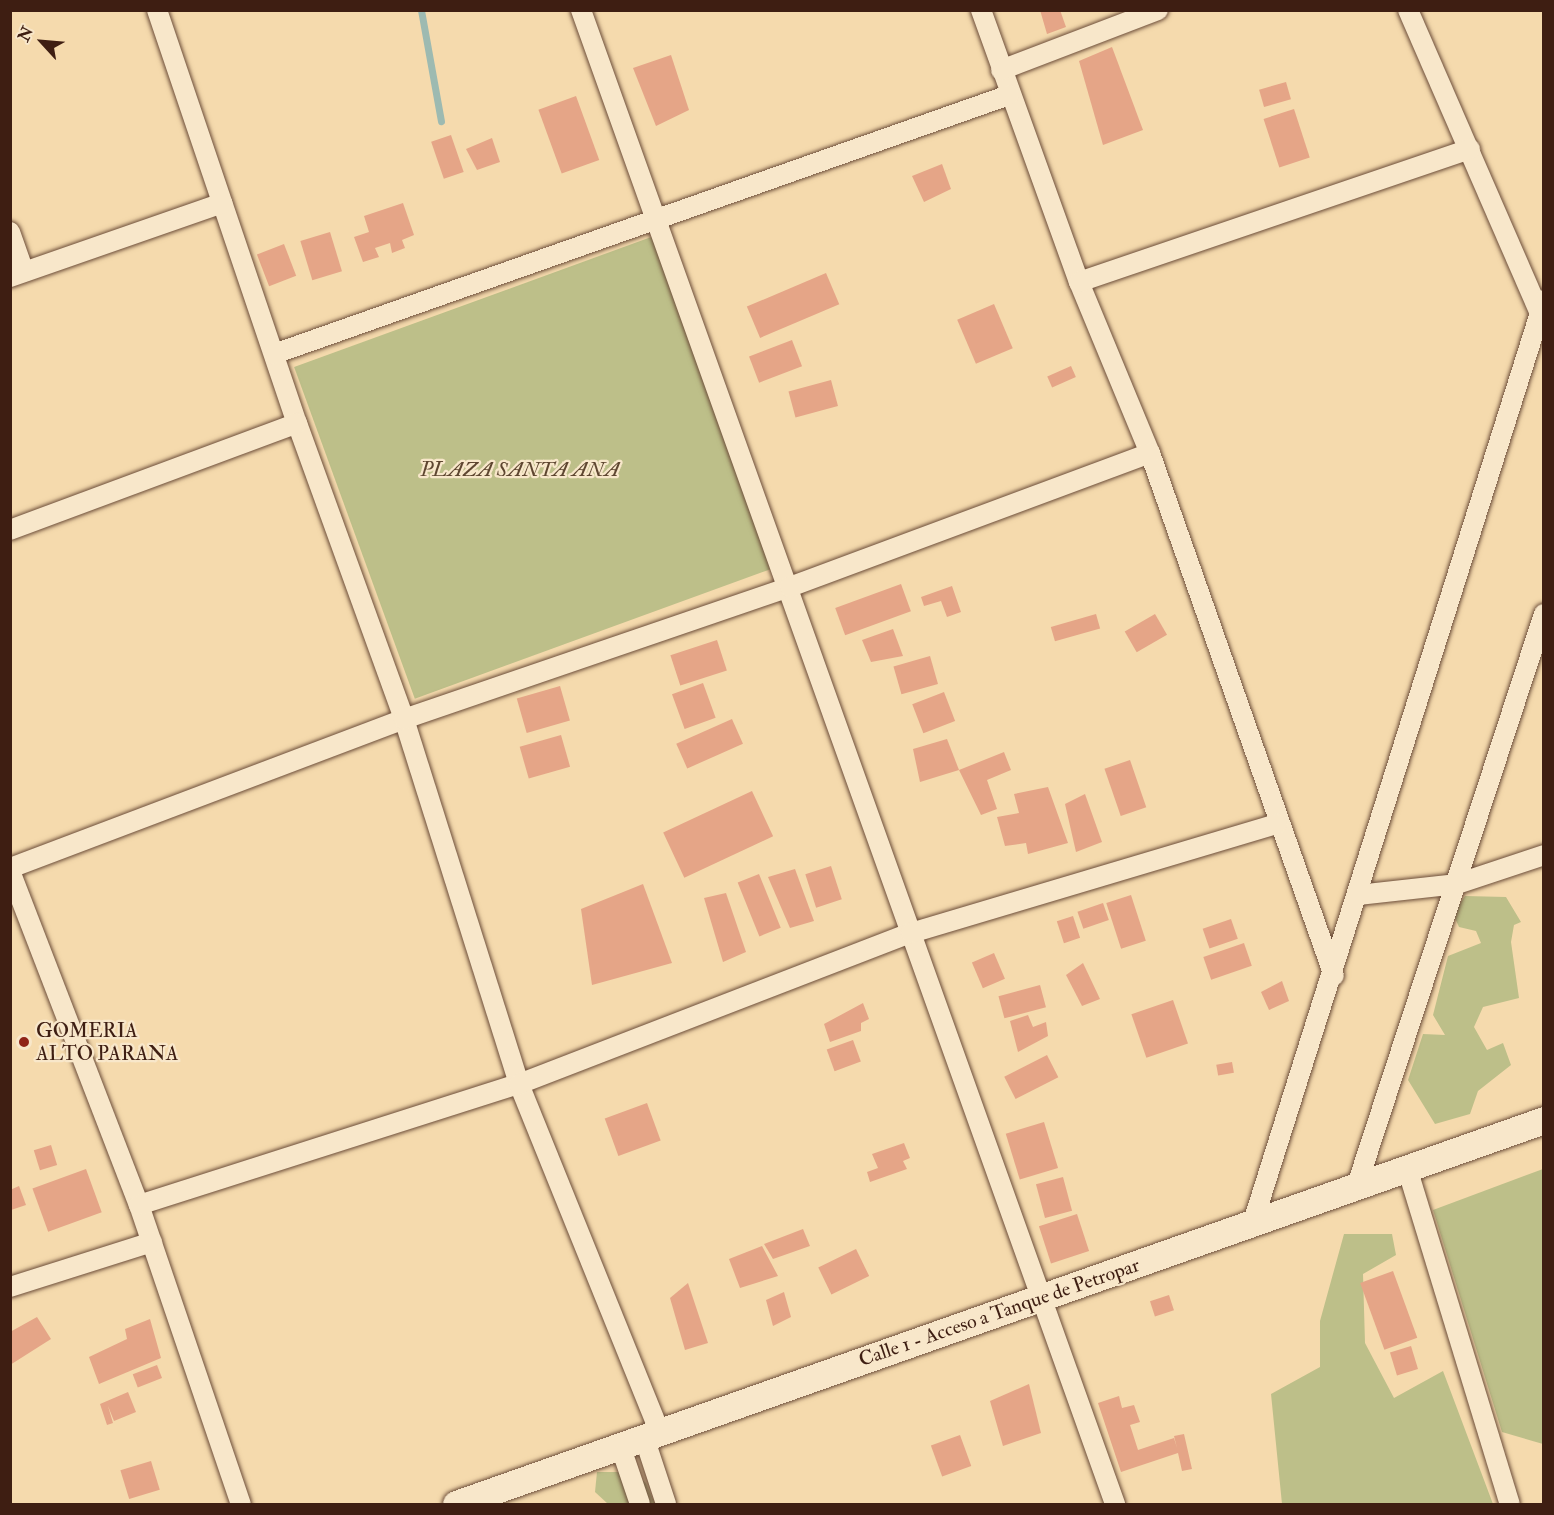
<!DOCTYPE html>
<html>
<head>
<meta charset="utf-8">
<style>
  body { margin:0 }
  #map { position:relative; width:1554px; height:1515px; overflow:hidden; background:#f5daad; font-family:"IM FELL Double Pica",serif }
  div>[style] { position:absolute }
  .green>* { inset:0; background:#bdbf89; transform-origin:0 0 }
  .stream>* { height:7px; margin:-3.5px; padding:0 3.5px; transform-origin:3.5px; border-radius:3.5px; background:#9dbab1 }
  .building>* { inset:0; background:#e5a587; transform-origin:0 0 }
  .roads { filter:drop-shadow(0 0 2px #6c4d39) drop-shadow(0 0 2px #6c4d39) }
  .street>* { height:20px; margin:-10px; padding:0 10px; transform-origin:10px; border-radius:10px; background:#f8e7ca }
  .secondary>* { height:27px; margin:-13.5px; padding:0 13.5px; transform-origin:13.5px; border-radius:13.5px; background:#f8e7ca }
  .dots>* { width:16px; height:16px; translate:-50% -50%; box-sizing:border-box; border:3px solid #f8e7ca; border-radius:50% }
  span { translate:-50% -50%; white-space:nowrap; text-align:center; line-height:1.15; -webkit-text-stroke:4.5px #f8e7ca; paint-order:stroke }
  .park-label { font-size:20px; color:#5e4630; font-style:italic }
  .poi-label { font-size:20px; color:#3e1e12 }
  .left { translate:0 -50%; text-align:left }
  .street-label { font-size:20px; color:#3e1e12 }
  .frame { position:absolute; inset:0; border:12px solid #3e1e12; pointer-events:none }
  .north { position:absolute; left:12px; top:12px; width:60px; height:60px; -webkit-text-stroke:4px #f8e7ca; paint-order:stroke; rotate:296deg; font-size:16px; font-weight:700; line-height:24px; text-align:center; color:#3e1e12 }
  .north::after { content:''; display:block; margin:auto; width:21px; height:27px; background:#3e1e12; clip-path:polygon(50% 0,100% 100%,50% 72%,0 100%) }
</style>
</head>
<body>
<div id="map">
  <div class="green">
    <i style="left:654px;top:236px;width:353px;height:383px;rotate:70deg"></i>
    <i style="clip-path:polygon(1465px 896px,1506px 897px,1521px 922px,1514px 925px,1511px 942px,1519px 998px,1483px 1007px,1474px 1027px,1487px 1050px,1503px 1043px,1511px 1065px,1478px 1091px,1470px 1114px,1435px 1124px,1408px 1080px,1423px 1034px,1445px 1035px,1433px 1015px,1448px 956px,1481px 943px,1476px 931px,1459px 927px,1453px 914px)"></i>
    <i style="clip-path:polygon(1543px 1169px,1544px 1169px,1543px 1444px,1502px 1432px,1433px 1210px)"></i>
    <i style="clip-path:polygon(1344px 1234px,1392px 1234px,1396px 1255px,1363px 1274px,1365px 1343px,1394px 1398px,1443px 1371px,1493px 1504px,1282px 1504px,1271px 1394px,1320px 1367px,1320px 1321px)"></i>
    <i style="clip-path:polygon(597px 1472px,631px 1472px,646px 1483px,655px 1504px,608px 1504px,595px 1492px)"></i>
  </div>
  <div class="stream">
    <i style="left:421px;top:10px;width:113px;rotate:79.8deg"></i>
  </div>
  <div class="building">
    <i style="clip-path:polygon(1040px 10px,1060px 10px,1066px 27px,1047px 34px)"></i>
    <i style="clip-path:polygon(1112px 47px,1143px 130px,1103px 145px,1079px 61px)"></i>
    <i style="clip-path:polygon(671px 55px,689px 110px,656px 126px,633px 68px)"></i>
    <i style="left:1286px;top:82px;width:18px;height:28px;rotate:74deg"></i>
    <i style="left:576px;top:96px;width:68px;height:40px;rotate:70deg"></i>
    <i style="left:1294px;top:109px;width:51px;height:32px;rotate:72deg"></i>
    <i style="left:451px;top:135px;width:39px;height:21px;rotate:71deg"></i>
    <i style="clip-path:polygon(492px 138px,500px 162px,477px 170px,466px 149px)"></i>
    <i style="clip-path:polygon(942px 164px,951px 189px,924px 202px,912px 176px)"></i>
    <i style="clip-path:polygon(403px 203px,414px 235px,402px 240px,405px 248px,392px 253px,390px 243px,375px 248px,379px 257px,363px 262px,354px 237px,369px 232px,364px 216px)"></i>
    <i style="left:330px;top:232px;width:41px;height:31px;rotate:73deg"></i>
    <i style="left:284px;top:244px;width:34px;height:29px;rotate:69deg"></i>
    <i style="left:826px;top:273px;width:34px;height:86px;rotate:67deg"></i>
    <i style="left:994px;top:304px;width:48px;height:40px;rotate:67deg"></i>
    <i style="left:792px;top:340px;width:28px;height:46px;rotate:69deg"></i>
    <i style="left:1071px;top:366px;width:12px;height:26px;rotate:66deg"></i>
    <i style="left:831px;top:380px;width:27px;height:44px;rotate:75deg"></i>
    <i style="left:901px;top:584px;width:29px;height:70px;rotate:70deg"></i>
    <i style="clip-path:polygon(952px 586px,961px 612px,947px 617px,941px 601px,924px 606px,921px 597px)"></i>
    <i style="left:1096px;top:614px;width:15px;height:47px;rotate:74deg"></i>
    <i style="left:1155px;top:614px;width:24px;height:35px;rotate:60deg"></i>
    <i style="clip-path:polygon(893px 629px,903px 656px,871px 662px,862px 640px)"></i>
    <i style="left:717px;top:640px;width:32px;height:49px;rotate:72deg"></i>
    <i style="left:930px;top:656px;width:29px;height:38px;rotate:74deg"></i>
    <i style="left:703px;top:683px;width:37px;height:33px;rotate:70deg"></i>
    <i style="left:560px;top:686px;width:36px;height:45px;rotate:74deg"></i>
    <i style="left:944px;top:692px;width:31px;height:34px;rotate:69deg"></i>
    <i style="left:732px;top:719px;width:27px;height:61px;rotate:66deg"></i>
    <i style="left:561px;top:735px;width:33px;height:43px;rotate:74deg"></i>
    <i style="clip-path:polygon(947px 739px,959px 770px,920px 782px,913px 749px)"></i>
    <i style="clip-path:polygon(1004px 752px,1011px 770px,987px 780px,997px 809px,981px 815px,959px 770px)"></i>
    <i style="left:1130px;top:760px;width:50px;height:27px;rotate:71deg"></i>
    <i style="clip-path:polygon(1048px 787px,1068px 843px,1028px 854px,1026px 843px,1005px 846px,997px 817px,1019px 813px,1014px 794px)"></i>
    <i style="left:752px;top:791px;width:50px;height:98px;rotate:65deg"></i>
    <i style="clip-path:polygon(1085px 794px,1102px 842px,1076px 852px,1065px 804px)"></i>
    <i style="left:831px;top:866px;width:35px;height:27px;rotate:72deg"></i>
    <i style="clip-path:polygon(795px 869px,814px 921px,790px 928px,768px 877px)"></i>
    <i style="left:759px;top:874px;width:58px;height:23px;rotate:68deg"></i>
    <i style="clip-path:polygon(643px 884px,672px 963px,592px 985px,581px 909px)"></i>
    <i style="clip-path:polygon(726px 893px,746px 952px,723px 962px,704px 898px)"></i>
    <i style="left:1131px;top:895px;width:48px;height:26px;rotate:72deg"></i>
    <i style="left:1103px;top:903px;width:18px;height:27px;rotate:71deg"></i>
    <i style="left:1073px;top:916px;width:23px;height:17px;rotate:72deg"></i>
    <i style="left:1231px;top:919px;width:21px;height:30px;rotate:71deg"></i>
    <i style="left:1244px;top:943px;width:24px;height:43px;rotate:71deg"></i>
    <i style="left:994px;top:953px;width:28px;height:24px;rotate:67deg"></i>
    <i style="clip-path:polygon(1083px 963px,1100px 999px,1082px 1006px,1066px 975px)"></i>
    <i style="clip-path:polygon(1282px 981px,1289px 1001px,1269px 1010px,1261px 992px)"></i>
    <i style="left:1040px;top:985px;width:23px;height:43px;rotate:75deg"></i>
    <i style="left:1173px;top:1000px;width:46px;height:44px;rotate:71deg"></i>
    <i style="clip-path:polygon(863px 1003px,869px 1019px,861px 1023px,861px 1031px,830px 1042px,824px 1024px)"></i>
    <i style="clip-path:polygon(1028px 1015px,1033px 1027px,1046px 1022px,1048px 1036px,1018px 1052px,1010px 1021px)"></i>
    <i style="left:853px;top:1040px;width:23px;height:28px;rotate:70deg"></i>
    <i style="left:1047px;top:1055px;width:25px;height:48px;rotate:63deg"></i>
    <i style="left:1232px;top:1062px;width:11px;height:16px;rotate:80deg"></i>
    <i style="left:647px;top:1103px;width:40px;height:45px;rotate:70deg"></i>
    <i style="left:1044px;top:1122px;width:48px;height:40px;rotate:73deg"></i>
    <i style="clip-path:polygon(904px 1143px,910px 1158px,903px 1161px,907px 1169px,870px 1182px,867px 1172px,878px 1168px,872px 1154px)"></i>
    <i style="left:51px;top:1145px;width:21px;height:18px;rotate:73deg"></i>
    <i style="left:86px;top:1169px;width:46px;height:57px;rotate:70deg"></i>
    <i style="left:1063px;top:1177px;width:35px;height:28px;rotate:75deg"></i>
    <i style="clip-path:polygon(19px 1186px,26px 1205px,11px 1210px,10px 1190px)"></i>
    <i style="left:1077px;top:1214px;width:39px;height:40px;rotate:72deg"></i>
    <i style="clip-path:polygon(803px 1229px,810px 1246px,773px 1259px,764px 1244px)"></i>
    <i style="clip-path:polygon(762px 1246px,778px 1276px,740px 1288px,729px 1259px)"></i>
    <i style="left:856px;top:1249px;width:30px;height:42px;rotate:64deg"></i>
    <i style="left:1393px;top:1271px;width:71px;height:35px;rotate:70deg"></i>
    <i style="clip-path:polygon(688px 1283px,708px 1343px,685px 1350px,670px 1298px)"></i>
    <i style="clip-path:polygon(784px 1292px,791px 1317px,773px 1326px,766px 1300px)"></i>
    <i style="left:1169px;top:1295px;width:16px;height:20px;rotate:72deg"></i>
    <i style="clip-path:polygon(37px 1317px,51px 1339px,10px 1365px,10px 1332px)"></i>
    <i style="clip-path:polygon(150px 1319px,161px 1358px,99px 1384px,89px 1357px,127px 1339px,125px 1329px)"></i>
    <i style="left:1411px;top:1346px;width:24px;height:22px;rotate:73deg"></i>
    <i style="left:157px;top:1365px;width:14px;height:26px;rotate:69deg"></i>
    <i style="clip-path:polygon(1029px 1384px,1041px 1433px,1003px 1446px,990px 1401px)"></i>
    <i style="clip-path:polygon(128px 1392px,136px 1412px,114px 1421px,108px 1406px,113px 1423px,107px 1425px,100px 1404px)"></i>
    <i style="clip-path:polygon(1119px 1396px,1122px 1408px,1134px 1405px,1140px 1422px,1130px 1425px,1138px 1450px,1174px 1438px,1177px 1448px,1174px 1436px,1184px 1434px,1192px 1469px,1182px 1471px,1178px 1453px,1121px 1472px,1098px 1403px)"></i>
    <i style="left:960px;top:1435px;width:33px;height:31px;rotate:70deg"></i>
    <i style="left:151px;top:1461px;width:30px;height:32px;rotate:73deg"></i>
  </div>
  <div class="roads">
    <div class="street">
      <i style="left:157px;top:10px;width:436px;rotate:71.3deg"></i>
      <i style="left:297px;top:423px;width:315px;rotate:70.1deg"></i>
      <i style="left:404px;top:719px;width:383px;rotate:72.5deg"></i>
      <i style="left:519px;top:1084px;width:374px;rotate:68deg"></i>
      <i style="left:581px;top:10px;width:1587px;rotate:70.33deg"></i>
      <i style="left:981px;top:10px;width:289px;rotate:70.2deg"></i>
      <i style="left:1079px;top:282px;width:185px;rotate:67.5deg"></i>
      <i style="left:1150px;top:453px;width:554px;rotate:70.62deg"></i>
      <i style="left:1408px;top:10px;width:334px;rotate:66.5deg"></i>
      <i style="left:1001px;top:70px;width:168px;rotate:-20.9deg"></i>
      <i style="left:10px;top:232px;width:42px;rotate:70.7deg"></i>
      <i style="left:10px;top:277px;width:225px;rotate:-19.2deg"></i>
      <i style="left:1079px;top:282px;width:413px;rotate:-18.8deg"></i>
      <i style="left:274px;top:354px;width:779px;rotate:-19.41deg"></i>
      <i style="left:10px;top:530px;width:306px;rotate:-20.4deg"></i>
      <i style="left:10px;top:868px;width:421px;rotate:-20.7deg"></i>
      <i style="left:404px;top:719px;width:408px;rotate:-18.9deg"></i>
      <i style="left:790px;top:587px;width:384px;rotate:-20.4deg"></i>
      <i style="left:10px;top:871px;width:358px;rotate:68.9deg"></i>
      <i style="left:139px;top:1205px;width:316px;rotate:71.2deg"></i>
      <i style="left:1358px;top:895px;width:100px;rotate:-6.3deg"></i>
      <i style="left:1457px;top:884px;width:92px;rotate:-18.4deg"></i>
      <i style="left:1407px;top:1168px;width:351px;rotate:73deg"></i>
      <i style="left:1357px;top:1185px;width:601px;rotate:-71.87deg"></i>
      <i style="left:139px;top:1205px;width:399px;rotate:-17.7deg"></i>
      <i style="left:519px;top:1084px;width:420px;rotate:-21.1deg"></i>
      <i style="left:911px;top:933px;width:382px;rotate:-16.6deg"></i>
      <i style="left:1253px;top:1222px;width:967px;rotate:-72.48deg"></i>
      <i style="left:10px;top:1287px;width:149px;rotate:-17.6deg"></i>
      <i style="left:644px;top:1437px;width:71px;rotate:71.8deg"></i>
      <i style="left:620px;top:1445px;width:62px;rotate:71.3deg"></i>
    </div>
    <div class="secondary">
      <i style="left:456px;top:1504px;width:1154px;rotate:-19.44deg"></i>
    </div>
  </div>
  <div class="dots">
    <i style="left:24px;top:1042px;background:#8f2418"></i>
  </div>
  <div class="park-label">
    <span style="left:520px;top:469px">PLAZA SANTA ANA</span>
  </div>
  <div class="poi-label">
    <span class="left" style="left:36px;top:1042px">GOMERIA<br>ALTO PARANA</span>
  </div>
  <div class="street-label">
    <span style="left:999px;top:1312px;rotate:-19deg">Calle 1 - Acceso a Tanque de Petropar</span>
  </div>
  <div class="frame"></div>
  <div class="north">N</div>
</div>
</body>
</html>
